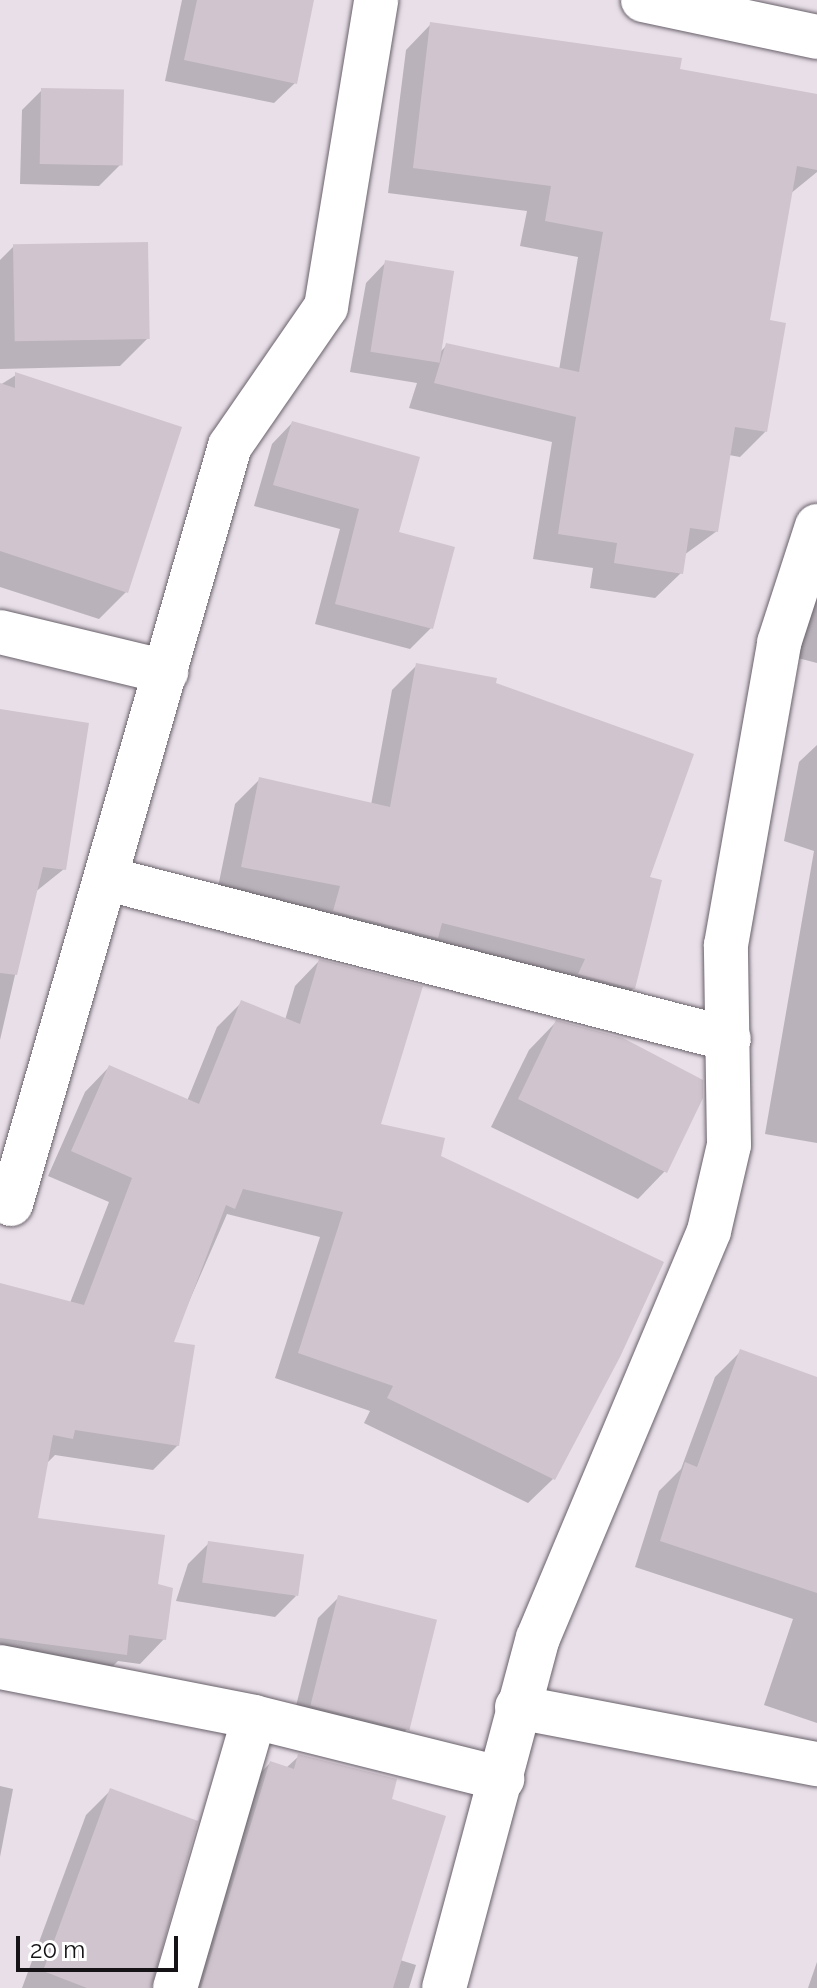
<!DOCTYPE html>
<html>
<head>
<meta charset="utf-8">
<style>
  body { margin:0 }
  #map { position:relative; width:817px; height:1988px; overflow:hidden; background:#e8dfe9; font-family:Raleway,sans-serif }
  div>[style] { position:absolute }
  .shadow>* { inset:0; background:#0003 }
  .building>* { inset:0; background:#d0c5ce; transform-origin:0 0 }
  .roads { filter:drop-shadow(0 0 2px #69616a) drop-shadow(0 0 2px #69616a) }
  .street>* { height:44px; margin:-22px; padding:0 22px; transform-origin:22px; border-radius:22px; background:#fff }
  span { translate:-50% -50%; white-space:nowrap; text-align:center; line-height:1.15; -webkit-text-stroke:6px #fff; paint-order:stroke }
  .scale { position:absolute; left:16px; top:1936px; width:162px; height:36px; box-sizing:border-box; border:4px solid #161317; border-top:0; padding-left:10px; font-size:24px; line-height:28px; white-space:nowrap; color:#161317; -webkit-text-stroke:6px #fff; paint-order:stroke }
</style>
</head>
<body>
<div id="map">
  <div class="shadow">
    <i style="clip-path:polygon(182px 0,312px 0,295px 83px,274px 103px,165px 81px)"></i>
    <i style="clip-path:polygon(431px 24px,817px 96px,817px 172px,790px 194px,767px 322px,765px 432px,740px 457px,729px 455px,717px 531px,684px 555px,681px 573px,655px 598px,590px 588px,593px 568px,533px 559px,552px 442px,409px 408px,417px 383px,350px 372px,366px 283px,386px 262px,438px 354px,446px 346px,559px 370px,578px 257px,520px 246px,527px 211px,388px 193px,406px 50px)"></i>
    <i style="clip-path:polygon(42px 90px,120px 165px,99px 186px,20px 184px,22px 110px)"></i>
    <i style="clip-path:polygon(14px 246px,148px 338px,120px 366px,0 369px,0 260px)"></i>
    <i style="clip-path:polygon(16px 375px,126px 592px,99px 619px,0 587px,0 385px)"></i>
    <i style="clip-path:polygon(292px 423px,397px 534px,431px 628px,410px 649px,315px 624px,340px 529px,254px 506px,272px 444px)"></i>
    <i style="clip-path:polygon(817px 557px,817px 663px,790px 656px)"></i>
    <i style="clip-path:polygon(417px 665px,494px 685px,634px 988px,609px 1013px,217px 892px,235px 804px,260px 779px,371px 805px,392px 690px)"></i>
    <i style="clip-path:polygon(0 709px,64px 869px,34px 893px,0 1040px)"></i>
    <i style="clip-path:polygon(817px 745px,817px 1143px,765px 1134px,814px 851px,784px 841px,799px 762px)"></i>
    <i style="clip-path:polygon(319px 961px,379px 1125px,438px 1158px,553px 1479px,528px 1503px,364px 1423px,370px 1411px,275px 1378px,320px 1237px,227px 1214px,171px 1343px,178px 1445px,153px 1470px,55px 1455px,46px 1464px,36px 1520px,155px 1586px,164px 1639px,140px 1664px,118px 1661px,101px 1678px,0 1665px,0 1285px,70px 1303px,109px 1202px,48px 1176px,85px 1092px,109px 1067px,187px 1101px,217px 1027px,242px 1002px,285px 1020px,295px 986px)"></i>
    <i style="clip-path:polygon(556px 1022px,665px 1171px,638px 1199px,491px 1127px,529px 1050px)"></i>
    <i style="clip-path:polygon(741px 1351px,817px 1379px,817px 1723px,764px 1705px,793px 1619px,635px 1567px,659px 1491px,681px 1469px,715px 1377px)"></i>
    <i style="clip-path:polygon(209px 1543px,296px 1596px,275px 1617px,176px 1601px,188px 1564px)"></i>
    <i style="clip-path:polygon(339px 1597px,407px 1729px,387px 1750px,291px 1726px,318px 1618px)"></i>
    <i style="clip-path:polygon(299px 1756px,389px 1801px,400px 1960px,416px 1965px,409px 1988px,185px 1988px,246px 1788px,270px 1763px,286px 1768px)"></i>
    <i style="clip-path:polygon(0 1786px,13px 1789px,0 1857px)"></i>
    <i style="clip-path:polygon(110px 1791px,150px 1988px,22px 1988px,86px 1815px)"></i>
    <i style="clip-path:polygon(817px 1962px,817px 1988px,808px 1988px)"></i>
  </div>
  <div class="building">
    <i style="clip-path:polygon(197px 0,314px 0,297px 84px,184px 60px)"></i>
    <i style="clip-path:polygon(430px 22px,682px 58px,680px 69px,817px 94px,817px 170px,797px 166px,770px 320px,786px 323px,767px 432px,735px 427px,718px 532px,690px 528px,683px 574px,614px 563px,617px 543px,558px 534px,576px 417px,434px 383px,446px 343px,579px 372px,603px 232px,545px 221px,551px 186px,413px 168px)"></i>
    <i style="left:41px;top:88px;width:83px;height:76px;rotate:1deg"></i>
    <i style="left:148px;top:242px;width:97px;height:135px;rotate:89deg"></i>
    <i style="left:385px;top:260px;width:70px;height:93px;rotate:9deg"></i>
    <i style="clip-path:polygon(15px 372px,182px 427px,128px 593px,0 551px,0 383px,15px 388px)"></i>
    <i style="clip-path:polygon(292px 421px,420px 457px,399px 532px,455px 547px,433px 629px,335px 604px,359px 509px,273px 485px)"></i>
    <i style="clip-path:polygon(416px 663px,497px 678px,496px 683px,694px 754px,650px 877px,662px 880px,635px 989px,578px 974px,585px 959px,442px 923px,438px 938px,333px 911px,340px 886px,241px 867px,259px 777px,390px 807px)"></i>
    <i style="clip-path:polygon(0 709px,89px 723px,66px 870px,43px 867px,17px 975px,0 973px)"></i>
    <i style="clip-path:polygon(319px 959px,423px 986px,381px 1124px,445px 1138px,441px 1156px,664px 1262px,620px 1357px,555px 1480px,387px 1398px,393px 1386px,298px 1353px,343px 1212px,243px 1189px,235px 1209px,226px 1205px,174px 1342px,195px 1345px,179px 1446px,75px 1430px,73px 1439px,53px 1435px,38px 1518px,165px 1535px,158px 1584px,173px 1588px,166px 1640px,129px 1635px,127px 1655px,0 1638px,0 1283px,84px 1305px,132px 1178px,71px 1151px,109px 1065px,199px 1104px,241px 1000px,300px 1024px)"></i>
    <i style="clip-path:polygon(556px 1020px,623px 1038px,703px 1080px,703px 1098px,667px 1173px,518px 1099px)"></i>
    <i style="clip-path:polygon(740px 1349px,817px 1377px,817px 1593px,660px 1541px,685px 1462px,697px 1467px)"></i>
    <i style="left:208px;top:1541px;width:97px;height:42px;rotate:8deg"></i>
    <i style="left:338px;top:1595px;width:102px;height:114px;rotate:14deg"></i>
    <i style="clip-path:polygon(298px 1754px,397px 1779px,392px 1799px,446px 1816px,393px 1988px,201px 1988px,270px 1761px,294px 1769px)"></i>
    <i style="clip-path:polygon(110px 1788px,198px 1821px,151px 1988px,87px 1988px,43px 1971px)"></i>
  </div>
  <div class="roads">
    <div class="street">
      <i style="left:643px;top:0;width:178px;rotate:12deg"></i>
      <i style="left:0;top:632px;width:171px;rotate:13.5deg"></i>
      <i style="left:108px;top:879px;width:641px;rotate:14.45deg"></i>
      <i style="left:11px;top:1204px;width:789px;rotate:-73.89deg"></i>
      <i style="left:230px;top:446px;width:169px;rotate:-55.4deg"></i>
      <i style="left:326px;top:307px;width:311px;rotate:-80.7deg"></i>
      <i style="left:0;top:1667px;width:259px;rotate:11.1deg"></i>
      <i style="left:254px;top:1717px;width:256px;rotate:14deg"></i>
      <i style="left:517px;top:1707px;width:305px;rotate:10.8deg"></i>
      <i style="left:175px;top:1988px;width:282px;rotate:-73.7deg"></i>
      <i style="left:444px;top:1988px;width:362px;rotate:-75deg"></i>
      <i style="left:538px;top:1638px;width:441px;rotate:-67.2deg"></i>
      <i style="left:709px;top:1231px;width:88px;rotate:-76.9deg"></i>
      <i style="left:729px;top:1145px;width:200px;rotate:-90.9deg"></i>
      <i style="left:726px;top:945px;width:307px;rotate:-80deg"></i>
      <i style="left:779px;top:643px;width:123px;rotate:-72deg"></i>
    </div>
  </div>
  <div class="scale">20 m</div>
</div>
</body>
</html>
